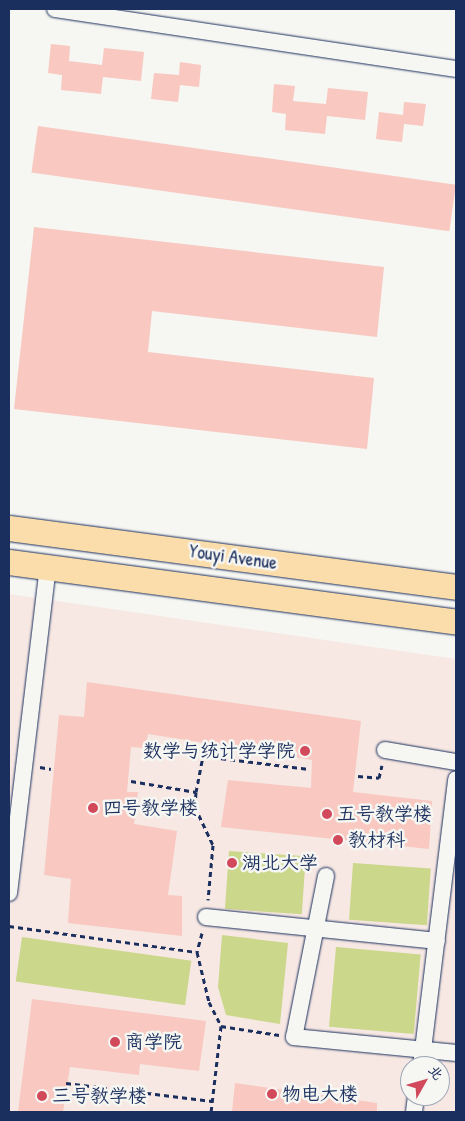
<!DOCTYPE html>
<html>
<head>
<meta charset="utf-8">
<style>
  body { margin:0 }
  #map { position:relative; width:465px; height:1121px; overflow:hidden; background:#f6f6f2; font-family:"Patrick Hand","LXGW WenKai TC",sans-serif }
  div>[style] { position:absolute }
  .built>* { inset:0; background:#f7e8e3 }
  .green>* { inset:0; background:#cbd78b; transform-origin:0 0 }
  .building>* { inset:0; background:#f8c8c1; transform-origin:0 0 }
  .path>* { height:3px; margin-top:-1.5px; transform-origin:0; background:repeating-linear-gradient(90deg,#1b2f5e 0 5px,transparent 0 9px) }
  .roads { filter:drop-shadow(0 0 1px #1b2f5e) drop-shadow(0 0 1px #1b2f5e) }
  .street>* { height:16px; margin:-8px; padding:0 8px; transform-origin:8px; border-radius:8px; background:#f6f6f2 }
  .primary>* { height:25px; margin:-12.5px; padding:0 12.5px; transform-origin:12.5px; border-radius:12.5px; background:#fbddab }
  .dots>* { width:14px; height:14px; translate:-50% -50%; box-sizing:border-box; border:2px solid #f6f6f2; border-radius:50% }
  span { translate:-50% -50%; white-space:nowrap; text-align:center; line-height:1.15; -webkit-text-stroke:5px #f6f6f2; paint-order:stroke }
  .street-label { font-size:19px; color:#1b2f5e }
  .poi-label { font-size:19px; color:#1b2f5e }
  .right { translate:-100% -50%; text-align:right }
  .left { translate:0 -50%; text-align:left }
  .frame { position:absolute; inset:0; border:10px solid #1b2f5e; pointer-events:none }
  .north { position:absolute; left:400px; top:1056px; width:50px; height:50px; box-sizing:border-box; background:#f6f6f2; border:1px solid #9ea6b7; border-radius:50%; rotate:52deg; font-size:14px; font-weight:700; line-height:20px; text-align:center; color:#1b2f5e }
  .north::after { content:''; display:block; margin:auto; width:18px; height:22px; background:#d1495b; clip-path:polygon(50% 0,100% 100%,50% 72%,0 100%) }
</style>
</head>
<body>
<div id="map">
  <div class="built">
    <i style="clip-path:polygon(evenodd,9px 594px,456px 659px,456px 1112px,9px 1112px,9px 594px,410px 1066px,440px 1066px,440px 1096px,410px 1096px,410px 1066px)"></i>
  </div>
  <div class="green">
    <i style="left:229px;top:851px;width:77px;height:58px;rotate:4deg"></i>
    <i style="left:353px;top:863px;width:78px;height:57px;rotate:4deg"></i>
    <i style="clip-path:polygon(222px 935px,288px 943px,280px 1024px,226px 1015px,218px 987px)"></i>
    <i style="left:22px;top:937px;width:171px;height:45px;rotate:8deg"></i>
    <i style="left:336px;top:947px;width:85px;height:80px;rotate:5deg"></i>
  </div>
  <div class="building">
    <i style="clip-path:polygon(51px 44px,70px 46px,69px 61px,102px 65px,104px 48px,144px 52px,141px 81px,103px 77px,101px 94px,61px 90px,62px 75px,48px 73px)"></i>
    <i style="clip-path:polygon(180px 62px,201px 65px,199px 87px,180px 85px,178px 102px,151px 99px,154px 73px,179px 75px)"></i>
    <i style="clip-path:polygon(274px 84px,295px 86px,293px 101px,326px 104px,328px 88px,368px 92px,365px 120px,327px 116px,325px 134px,285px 130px,286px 114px,272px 112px)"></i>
    <i style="clip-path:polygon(404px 102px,426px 104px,423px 126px,404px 124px,402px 142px,376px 139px,379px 112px,403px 115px)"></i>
    <i style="left:38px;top:126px;width:422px;height:47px;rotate:8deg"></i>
    <i style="clip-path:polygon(34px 227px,384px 267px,377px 337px,152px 311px,148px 352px,374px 378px,367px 449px,14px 409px)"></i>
    <i style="clip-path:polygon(87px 682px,361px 721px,353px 792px,432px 801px,429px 849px,221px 827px,228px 780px,311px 788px,312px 760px,148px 734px,145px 748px,131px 747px,127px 792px,138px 792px,134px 824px,177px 831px,168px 895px,182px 896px,182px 936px,68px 923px,71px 879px,44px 875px,59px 715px,84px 717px)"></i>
    <i style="clip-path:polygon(32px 999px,206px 1021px,199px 1071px,140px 1064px,139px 1075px,70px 1067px,63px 1112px,18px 1112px)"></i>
    <i style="clip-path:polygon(235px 1083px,377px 1103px,377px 1112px,232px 1112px)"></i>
  </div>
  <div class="path">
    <i style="left:40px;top:767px;width:11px;rotate:10deg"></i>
    <i style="left:358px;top:776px;width:21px;rotate:5deg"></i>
    <i style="left:379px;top:778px;width:13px;rotate:-77deg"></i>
    <i style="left:131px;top:781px;width:66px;rotate:9.6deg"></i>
    <i style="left:196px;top:792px;width:15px;rotate:94deg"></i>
    <i style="left:195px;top:807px;width:42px;rotate:64.7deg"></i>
    <i style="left:213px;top:845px;width:55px;rotate:95.2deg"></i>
    <i style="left:196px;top:792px;width:37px;rotate:-79deg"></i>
    <i style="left:203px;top:756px;width:107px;rotate:7deg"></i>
    <i style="left:9px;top:926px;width:190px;rotate:7.9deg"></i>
    <i style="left:202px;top:933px;width:20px;rotate:105deg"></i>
    <i style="left:197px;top:952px;width:51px;rotate:76.5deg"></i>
    <i style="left:209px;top:1002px;width:27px;rotate:63deg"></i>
    <i style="left:221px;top:1026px;width:87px;rotate:96.6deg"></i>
    <i style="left:221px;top:1026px;width:59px;rotate:8.8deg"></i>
    <i style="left:66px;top:1083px;width:147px;rotate:7deg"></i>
  </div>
  <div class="roads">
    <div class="street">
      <i style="left:55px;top:9px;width:405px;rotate:8.5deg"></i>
      <i style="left:385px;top:750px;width:72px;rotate:9.6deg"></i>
      <i style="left:326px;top:876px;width:164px;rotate:101.2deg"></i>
      <i style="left:294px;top:1037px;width:163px;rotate:5.6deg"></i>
      <i style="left:9px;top:893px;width:328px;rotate:-83.2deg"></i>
      <i style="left:206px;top:917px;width:232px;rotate:5.9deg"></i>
      <i style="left:421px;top:1066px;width:289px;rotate:-83deg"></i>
      <i style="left:414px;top:1112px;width:16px;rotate:-83deg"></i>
    </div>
    <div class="primary">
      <i style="left:9px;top:528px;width:451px;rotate:7.5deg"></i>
      <i style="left:9px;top:562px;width:451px;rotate:7.6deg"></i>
    </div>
  </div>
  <div class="dots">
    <i style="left:305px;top:751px;background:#d1495b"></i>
    <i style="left:93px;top:808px;background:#d1495b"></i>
    <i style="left:327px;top:814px;background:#d1495b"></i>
    <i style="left:338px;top:840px;background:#d1495b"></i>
    <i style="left:232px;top:863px;background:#d1495b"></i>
    <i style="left:115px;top:1042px;background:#d1495b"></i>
    <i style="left:272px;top:1094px;background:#d1495b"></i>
    <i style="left:42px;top:1096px;background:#d1495b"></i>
  </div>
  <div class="street-label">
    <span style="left:233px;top:557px;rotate:8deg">Youyi Avenue</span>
  </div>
  <div class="poi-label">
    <span class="right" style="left:295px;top:751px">数学与统计学学院</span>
    <span class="left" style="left:103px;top:808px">四号教学楼</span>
    <span class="left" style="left:337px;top:814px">五号教学楼</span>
    <span class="left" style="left:348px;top:840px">教材科</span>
    <span class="left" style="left:242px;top:863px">湖北大学</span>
    <span class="left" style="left:125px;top:1042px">商学院</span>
    <span class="left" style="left:282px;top:1094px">物电大楼</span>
    <span class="left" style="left:52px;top:1096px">三号教学楼</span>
  </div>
  <div class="frame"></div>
  <div class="north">北</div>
</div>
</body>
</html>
